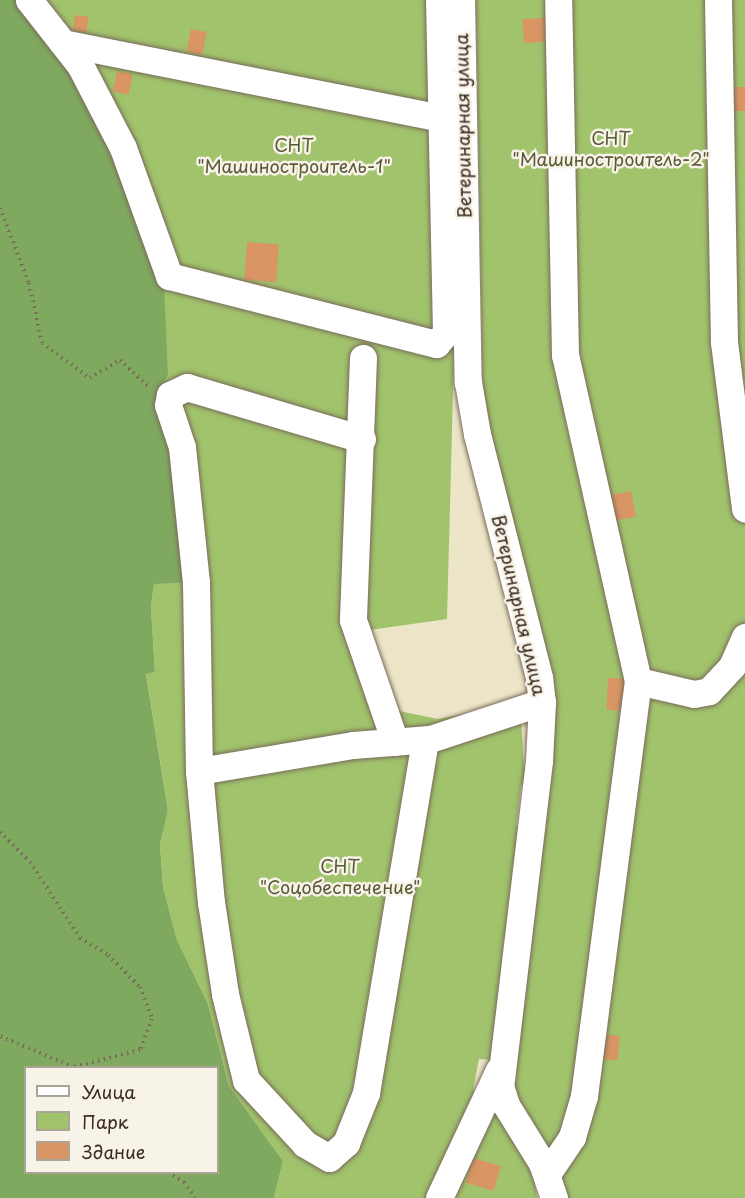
<!DOCTYPE html>
<html>
<head>
<meta charset="utf-8">
<style>
  body { margin:0 }
  #map { position:relative; width:745px; height:1198px; overflow:hidden; background:#ede5c8; font-family:"Playpen Sans",sans-serif }
  div>[style] { position:absolute }
  .green>* { inset:0; background:#a1c36c }
  .forest>* { inset:0; background:#80a960 }
  .building>* { inset:0; background:#d99664; transform-origin:0 0 }
  .path>* { height:4px; margin-top:-2px; transform-origin:0; background:repeating-linear-gradient(90deg,#796b5a 0 1.5px,transparent 0 6px) }
  .roads { filter:drop-shadow(0 0 2px #796b5a) drop-shadow(0 0 2px #796b5a) }
  .minor>* { height:27px; margin:-13.5px; padding:0 13.5px; transform-origin:13.5px; border-radius:13.5px; background:#fff }
  span { translate:-50% -50%; white-space:nowrap; text-align:center; line-height:1.15; -webkit-text-stroke:5px #f7f3e8; paint-order:stroke }
  .street-label { font-size:18px; color:#3b2a1e }
  .park-label { font-size:18px; color:#5a5835 }
  .legend { position:absolute; left:24px; top:1066px; width:195px; height:108px; box-sizing:border-box; background:#f7f3e8; border:2px solid #aca397; margin:0; padding:8px 10px; list-style:none; font-size:18px; color:#3b2a1e }
  .legend li { display:flex; align-items:center; gap:12px; height:30px }
  .legend b { width:30px; border:2px solid #aca397 }
</style>
</head>
<body>
<div id="map">
  <div class="green">
    <i style="clip-path:polygon(16px 0,447px 0,454px 354px,447px 619px,363px 631px,389px 709px,438px 719px,520px 703px,524px 765px,530px 786px,521px 785px,516px 826px,523px 827px,510px 938px,504px 938px,492px 1060px,479px 1059px,473px 1090px,491px 1098px,533px 1171px,537px 1198px,274px 1198px,283px 1161px,229px 1086px,208px 1004px,177px 940px,163px 887px,160px 844px,168px 811px,146px 673px,155px 672px,151px 607px,154px 584px,191px 583px)"></i>
    <i style="clip-path:polygon(476px 0,745px 0,745px 1198px,561px 1198px,506px 1084px,553px 688px,483px 410px)"></i>
  </div>
  <div class="forest">
    <i style="clip-path:polygon(evenodd,0 0,17px 0,67px 61px,116px 149px,164px 283px,168px 375px,160px 388px,192px 583px,154px 584px,151px 607px,155px 672px,146px 674px,168px 811px,160px 844px,163px 887px,177px 940px,208px 1004px,229px 1086px,283px 1161px,274px 1198px,0 1198px,0 0,26px 1068px,218px 1068px,218px 1172px,26px 1172px,26px 1068px)"></i>
  </div>
  <div class="building">
    <i style="left:75px;top:15px;width:14px;height:16px;rotate:8deg"></i>
    <i style="left:550px;top:17px;width:24px;height:28px;rotate:85deg"></i>
    <i style="left:191px;top:29px;width:16px;height:23px;rotate:11deg"></i>
    <i style="left:117px;top:71px;width:16px;height:21px;rotate:11deg"></i>
    <i style="left:745px;top:87px;width:24px;height:17px;rotate:90deg"></i>
    <i style="left:247px;top:242px;width:32px;height:38px;rotate:4deg"></i>
    <i style="left:631px;top:491px;width:26px;height:25px;rotate:79deg"></i>
    <i style="left:608px;top:678px;width:20px;height:32px;rotate:3deg"></i>
    <i style="left:602px;top:1034px;width:18px;height:25px;rotate:6deg"></i>
    <i style="left:473px;top:1158px;width:29px;height:26px;rotate:16deg"></i>
  </div>
  <div class="path">
    <i style="left:0;top:208px;width:80px;rotate:68.9deg"></i>
    <i style="left:29px;top:283px;width:61px;rotate:77.8deg"></i>
    <i style="left:42px;top:343px;width:59px;rotate:36.1deg"></i>
    <i style="left:90px;top:378px;width:35px;rotate:-31deg"></i>
    <i style="left:120px;top:360px;width:41px;rotate:43deg"></i>
    <i style="left:0;top:832px;width:42px;rotate:45deg"></i>
    <i style="left:30px;top:862px;width:91px;rotate:56.7deg"></i>
    <i style="left:80px;top:938px;width:33px;rotate:31deg"></i>
    <i style="left:108px;top:955px;width:45px;rotate:45deg"></i>
    <i style="left:140px;top:987px;width:34px;rotate:69deg"></i>
    <i style="left:152px;top:1019px;width:33px;rotate:111deg"></i>
    <i style="left:140px;top:1050px;width:68px;rotate:165.6deg"></i>
    <i style="left:74px;top:1067px;width:80px;rotate:-157.3deg"></i>
    <i style="left:168px;top:1172px;width:19px;rotate:32deg"></i>
    <i style="left:184px;top:1182px;width:19px;rotate:55deg"></i>
  </div>
  <div class="roads">
    <div class="minor">
      <i style="left:29px;top:0;width:83px;rotate:51.9deg"></i>
      <i style="left:80px;top:65px;width:93px;rotate:62.6deg"></i>
      <i style="left:123px;top:148px;width:136px;rotate:70.2deg"></i>
      <i style="left:169px;top:276px;width:276px;rotate:14.3deg"></i>
      <i style="left:436px;top:344px;width:15px;rotate:-48deg"></i>
      <i style="left:446px;top:333px;width:333px;rotate:-91.2deg"></i>
      <i style="left:461px;top:0;width:382px;rotate:89deg"></i>
      <i style="left:468px;top:382px;width:53px;rotate:80.2deg"></i>
      <i style="left:477px;top:434px;width:252px;rotate:75.7deg"></i>
      <i style="left:539px;top:678px;width:24px;rotate:83deg"></i>
      <i style="left:542px;top:702px;width:59px;rotate:92.9deg"></i>
      <i style="left:539px;top:761px;width:327px;rotate:96.8deg"></i>
      <i style="left:500px;top:1086px;width:20px;rotate:72deg"></i>
      <i style="left:506px;top:1105px;width:68px;rotate:58.2deg"></i>
      <i style="left:542px;top:1163px;width:37px;rotate:71deg"></i>
      <i style="left:718px;top:0;width:342px;rotate:89deg"></i>
      <i style="left:724px;top:342px;width:168px;rotate:82.8deg"></i>
      <i style="left:63px;top:43px;width:385px;rotate:11.2deg"></i>
      <i style="left:363px;top:358px;width:262px;rotate:92.2deg"></i>
      <i style="left:353px;top:620px;width:129px;rotate:71deg"></i>
      <i style="left:362px;top:439px;width:183px;rotate:-163.5deg"></i>
      <i style="left:187px;top:387px;width:19px;rotate:155deg"></i>
      <i style="left:170px;top:395px;width:10px;rotate:101deg"></i>
      <i style="left:168px;top:405px;width:44px;rotate:71.6deg"></i>
      <i style="left:182px;top:447px;width:136px;rotate:84.1deg"></i>
      <i style="left:196px;top:582px;width:189px;rotate:89.1deg"></i>
      <i style="left:199px;top:771px;width:132px;rotate:84.8deg"></i>
      <i style="left:211px;top:902px;width:93px;rotate:81.3deg"></i>
      <i style="left:225px;top:994px;width:89px;rotate:76.3deg"></i>
      <i style="left:246px;top:1080px;width:87px;rotate:47.3deg"></i>
      <i style="left:305px;top:1144px;width:28px;rotate:30deg"></i>
      <i style="left:329px;top:1158px;width:23px;rotate:-41deg"></i>
      <i style="left:346px;top:1143px;width:54px;rotate:-68.2deg"></i>
      <i style="left:366px;top:1093px;width:358px;rotate:-80.5deg"></i>
      <i style="left:638px;top:681px;width:57px;rotate:13.1deg"></i>
      <i style="left:694px;top:694px;width:15px;rotate:-11deg"></i>
      <i style="left:709px;top:691px;width:34px;rotate:-47deg"></i>
      <i style="left:732px;top:666px;width:32px;rotate:-66deg"></i>
      <i style="left:199px;top:771px;width:156px;rotate:-9.6deg"></i>
      <i style="left:353px;top:745px;width:77px;rotate:-4.5deg"></i>
      <i style="left:430px;top:739px;width:118px;rotate:-18.3deg"></i>
      <i style="left:547px;top:1174px;width:45px;rotate:-56deg"></i>
      <i style="left:572px;top:1137px;width:43px;rotate:-73.7deg"></i>
      <i style="left:584px;top:1096px;width:418px;rotate:-82.6deg"></i>
      <i style="left:638px;top:681px;width:334px;rotate:-102.6deg"></i>
      <i style="left:565px;top:355px;width:355px;rotate:-91.1deg"></i>
      <i style="left:439px;top:1198px;width:141px;rotate:-64.9deg"></i>
    </div>
  </div>
  <div class="street-label">
    <span style="left:463px;top:126px;rotate:-91deg">Ветеринарная улица</span>
    <span style="left:519px;top:605px;rotate:77deg">Ветеринарная улица</span>
  </div>
  <div class="park-label">
    <span style="left:611px;top:149px">СНТ<br>"Машиностроитель-2"</span>
    <span style="left:294px;top:156px">СНТ<br>"Машиностроитель-1"</span>
    <span style="left:340px;top:877px">СНТ<br>"Соцобеспечение"</span>
  </div>
  <ul class="legend">
  <li><b style="height:8px;background:#fff"></b>Улица</li>
  <li><b style="height:16px;background:#a1c36c"></b>Парк</li>
  <li><b style="height:16px;background:#d99664"></b>Здание</li>
  </ul>
</div>
</body>
</html>
